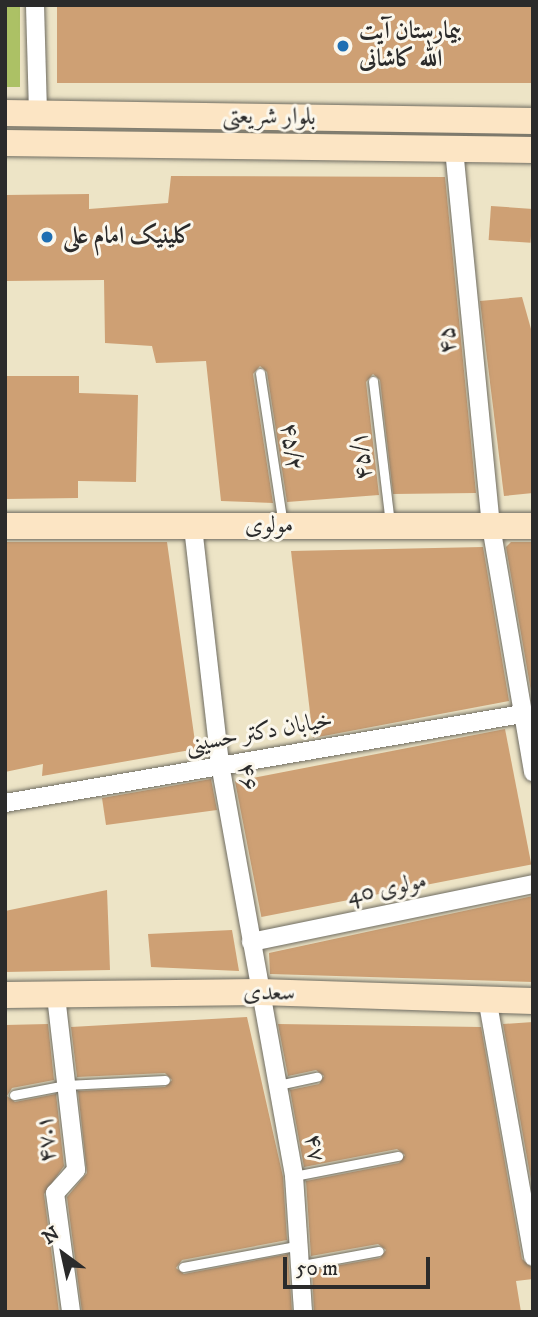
<!DOCTYPE html>
<html>
<head>
<meta charset="utf-8">
<style>
  body { margin:0 }
  #map { position:relative; width:538px; height:1317px; overflow:hidden; background:#ede4c6; font-family:"IM FELL DW Pica",Amiri,serif }
  div>[style] { position:absolute }
  .green>* { inset:0; background:#acc165; transform-origin:0 0 }
  .building>* { inset:0; background:#cea074; transform-origin:0 0 }
  .roads { filter:drop-shadow(0 0 2px #6f6c61) drop-shadow(0 0 2px #6f6c61) }
  .lane>* { height:9px; margin:-4.5px; padding:0 4.5px; transform-origin:4.5px; border-radius:4.5px; background:#fff }
  .street>* { height:18px; margin:-9px; padding:0 9px; transform-origin:9px; border-radius:9px; background:#fff }
  .secondary>* { height:26px; margin:-13px; padding:0 13px; transform-origin:13px; border-radius:13px; background:#fce5c4 }
  .dots>* { width:19px; height:19px; translate:-50% -50%; box-sizing:border-box; border:4px solid #fbf7ec; border-radius:50% }
  span { translate:-50% -50%; white-space:nowrap; text-align:center; line-height:1.15; -webkit-text-stroke:6px #fbf7ec; paint-order:stroke }
  .poi-label { font-size:24px; color:#2b2b2b; font-weight:700 }
  .left { translate:0 -50%; text-align:left }
  .street-label { font-size:24px; color:#2b2b2b }
  .frame { position:absolute; inset:0; border:7px solid #2b2b2b; pointer-events:none }
  .north { position:absolute; left:28px; top:1219px; width:70px; height:70px; -webkit-text-stroke:5px #fbf7ec; paint-order:stroke; rotate:327deg; font-size:19px; font-weight:700; line-height:28px; text-align:center; color:#2b2b2b }
  .north::after { content:''; display:block; margin:auto; width:24px; height:32px; background:#2b2b2b; clip-path:polygon(50% 0,100% 100%,50% 72%,0 100%) }
  .scale { position:absolute; left:283px; top:1257px; width:147px; height:32px; box-sizing:border-box; border:4px solid #2b2b2b; border-top:0; padding-left:9px; font-size:21px; line-height:24px; white-space:nowrap; color:#2b2b2b; -webkit-text-stroke:5px #fbf7ec; paint-order:stroke }
</style>
</head>
<body>
<div id="map">
  <div class="green">
    <i style="left:5px;top:5px;width:15px;height:82px"></i>
  </div>
  <div class="building">
    <i style="left:57px;top:5px;width:476px;height:78px"></i>
    <i style="clip-path:polygon(171px 176px,445px 177px,476px 493px,393px 494px,380px 380px,373px 374px,366px 382px,379px 495px,287px 502px,267px 372px,260px 366px,253px 374px,273px 503px,221px 501px,206px 361px,156px 363px,152px 346px,105px 343px,104px 280px,5px 281px,5px 195px,89px 194px,89px 209px,168px 203px)"></i>
    <i style="left:491px;top:206px;width:42px;height:34px;rotate:4deg"></i>
    <i style="clip-path:polygon(522px 297px,533px 336px,533px 493px,504px 496px,480px 301px)"></i>
    <i style="clip-path:polygon(5px 376px,79px 376px,79px 393px,138px 395px,136px 482px,78px 481px,78px 498px,5px 499px)"></i>
    <i style="clip-path:polygon(5px 542px,167px 542px,196px 749px,42px 776px,43px 764px,5px 772px)"></i>
    <i style="clip-path:polygon(511px 542px,533px 542px,532px 697px,506px 547px)"></i>
    <i style="clip-path:polygon(483px 547px,509px 701px,313px 738px,291px 551px)"></i>
    <i style="left:505px;top:729px;width:138px;height:275px;rotate:79deg"></i>
    <i style="clip-path:polygon(211px 779px,217px 810px,106px 825px,102px 798px)"></i>
    <i style="clip-path:polygon(107px 890px,110px 970px,5px 972px,5px 911px)"></i>
    <i style="clip-path:polygon(533px 896px,533px 982px,270px 974px,269px 953px)"></i>
    <i style="clip-path:polygon(232px 930px,239px 971px,151px 967px,148px 934px)"></i>
    <i style="clip-path:polygon(247px 1017px,283px 1177px,287px 1240px,182px 1260px,176px 1268px,184px 1274px,288px 1254px,292px 1312px,82px 1312px,67px 1197px,87px 1173px,78px 1091px,165px 1087px,172px 1080px,165px 1073px,77px 1077px,71px 1027px)"></i>
    <i style="clip-path:polygon(533px 1022px,533px 1191px,503px 1024px)"></i>
    <i style="clip-path:polygon(48px 1024px,54px 1080px,12px 1088px,7px 1096px,15px 1102px,56px 1094px,64px 1166px,44px 1194px,59px 1312px,5px 1312px,5px 1025px)"></i>
    <i style="clip-path:polygon(278px 1024px,481px 1027px,522px 1259px,533px 1268px,533px 1279px,516px 1281px,521px 1312px,314px 1312px,312px 1270px,380px 1258px,386px 1250px,378px 1244px,311px 1256px,306px 1181px,399px 1163px,405px 1155px,397px 1149px,304px 1167px,290px 1090px,319px 1084px,324px 1076px,316px 1070px,288px 1076px)"></i>
  </div>
  <div class="roads">
    <div class="lane">
      <i style="left:260px;top:373px;width:154px;rotate:81.4deg"></i>
      <i style="left:373px;top:381px;width:144px;rotate:83.2deg"></i>
      <i style="left:278px;top:1085px;width:40px;rotate:-12deg"></i>
      <i style="left:14px;top:1095px;width:53px;rotate:-10.9deg"></i>
      <i style="left:66px;top:1085px;width:99px;rotate:-2.9deg"></i>
      <i style="left:294px;top:1176px;width:106px;rotate:-10.9deg"></i>
      <i style="left:297px;top:1266px;width:83px;rotate:-10.4deg"></i>
      <i style="left:183px;top:1267px;width:119px;rotate:-10.6deg"></i>
    </div>
    <div class="street">
      <i style="left:35px;top:5px;width:108px;rotate:88.4deg"></i>
      <i style="left:454px;top:149px;width:379px;rotate:84.4deg"></i>
      <i style="left:491px;top:526px;width:250px;rotate:80.3deg"></i>
      <i style="left:193px;top:527px;width:239px;rotate:83.5deg"></i>
      <i style="left:220px;top:764px;width:419px;rotate:79.8deg"></i>
      <i style="left:294px;top:1176px;width:136px;rotate:86.2deg"></i>
      <i style="left:5px;top:803px;width:525px;rotate:-9.77deg"></i>
      <i style="left:251px;top:942px;width:288px;rotate:-11.6deg"></i>
      <i style="left:56px;top:996px;width:175px;rotate:83.4deg"></i>
      <i style="left:76px;top:1170px;width:31px;rotate:132deg"></i>
      <i style="left:55px;top:1193px;width:120px;rotate:82.3deg"></i>
      <i style="left:487px;top:998px;width:263px;rotate:79.9deg"></i>
    </div>
    <div class="secondary">
      <i style="left:5px;top:113px;width:528px;rotate:0.87deg"></i>
      <i style="left:5px;top:143px;width:528px;rotate:0.76deg"></i>
      <i style="left:5px;top:526px;width:528px"></i>
      <i style="left:5px;top:995px;width:255px;rotate:-0.7deg"></i>
      <i style="left:260px;top:992px;width:273px;rotate:1.9deg"></i>
    </div>
  </div>
  <div class="dots">
    <i style="left:343px;top:46px;background:#1f6fb2"></i>
    <i style="left:47px;top:237px;background:#1f6fb2"></i>
  </div>
  <div class="poi-label">
    <span class="left" style="left:359px;top:46px">بیمارستان آیت<br>الله کاشانی</span>
    <span class="left" style="left:63px;top:237px">کلینیک امام علی</span>
  </div>
  <div class="street-label">
    <span style="left:269px;top:117px;rotate:1deg">بلوار شریعتی</span>
    <span style="left:448px;top:340px;rotate:-96deg">۴۵</span>
    <span style="left:291px;top:447px;rotate:82deg">۴۵/۲</span>
    <span style="left:362px;top:456px;rotate:-97deg">۴۵/۱</span>
    <span style="left:269px;top:526px">مولوی</span>
    <span style="left:259px;top:733px;rotate:-10deg">خیابان دکتر حسینی</span>
    <span style="left:247px;top:777px;rotate:81deg">۴۶</span>
    <span style="left:387px;top:889px;rotate:-12deg">مولوی 40</span>
    <span style="left:269px;top:993px;rotate:1deg">سعدی</span>
    <span style="left:47px;top:1139px;rotate:-95deg">۴۷.۱</span>
    <span style="left:314px;top:1148px;rotate:80deg">۴۷</span>
  </div>
  <div class="frame"></div>
  <div class="north">N</div>
  <div class="scale">50 m</div>
</div>
</body>
</html>
